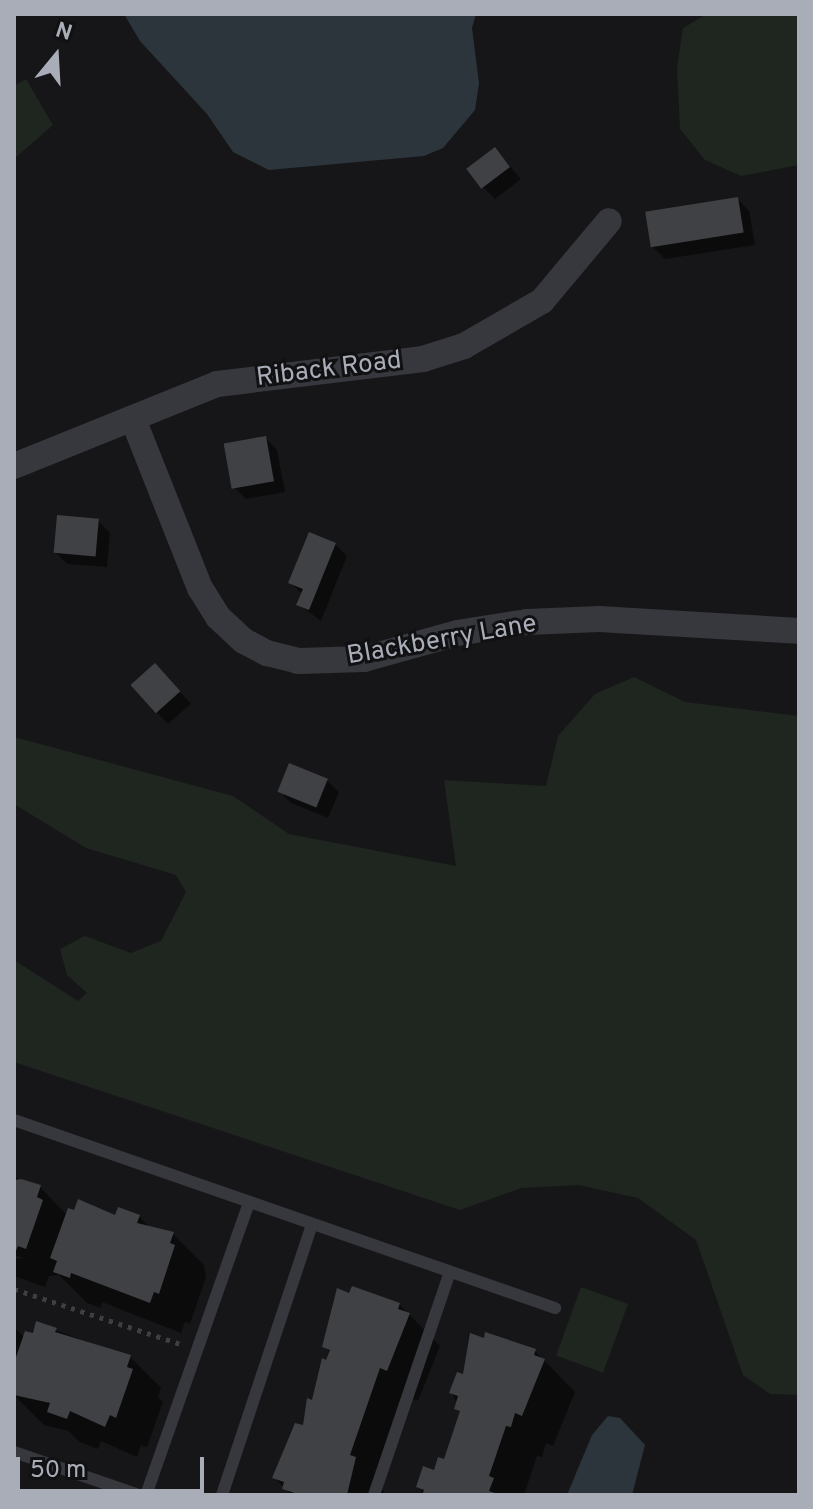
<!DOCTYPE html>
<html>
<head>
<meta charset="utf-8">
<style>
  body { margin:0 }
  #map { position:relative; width:813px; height:1509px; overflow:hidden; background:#161618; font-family:Overpass,sans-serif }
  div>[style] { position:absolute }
  .green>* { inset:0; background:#1e261f; transform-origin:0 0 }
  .water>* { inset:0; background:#2c353c }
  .shadow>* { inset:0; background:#0007 }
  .building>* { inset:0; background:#404145; transform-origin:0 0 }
  .path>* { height:5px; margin-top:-2.5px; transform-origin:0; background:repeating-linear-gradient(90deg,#3d3f44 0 4px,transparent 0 10px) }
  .lane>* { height:12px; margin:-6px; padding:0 6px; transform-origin:6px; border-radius:6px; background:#37383d }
  .street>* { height:26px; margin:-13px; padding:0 13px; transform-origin:13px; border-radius:13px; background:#37383d }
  span { translate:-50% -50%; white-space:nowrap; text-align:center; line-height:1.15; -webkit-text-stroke:6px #111113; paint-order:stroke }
  .street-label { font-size:26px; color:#a8adb8 }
  .frame { position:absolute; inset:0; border:16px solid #a8adb8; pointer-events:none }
  .north { position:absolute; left:16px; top:16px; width:80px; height:80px; -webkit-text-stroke:6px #111113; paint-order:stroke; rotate:18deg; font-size:22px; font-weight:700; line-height:32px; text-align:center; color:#a8adb8 }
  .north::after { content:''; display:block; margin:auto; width:28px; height:36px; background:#a8adb8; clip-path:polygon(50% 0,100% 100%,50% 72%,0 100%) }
  .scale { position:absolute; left:16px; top:1457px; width:188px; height:36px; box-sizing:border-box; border:4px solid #a8adb8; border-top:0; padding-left:10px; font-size:24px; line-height:28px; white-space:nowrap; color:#a8adb8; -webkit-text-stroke:6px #111113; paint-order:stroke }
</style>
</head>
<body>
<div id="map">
  <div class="green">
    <i style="clip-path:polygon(707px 14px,799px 14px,799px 165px,741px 176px,705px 160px,680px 129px,677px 68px,683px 28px)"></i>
    <i style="clip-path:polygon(26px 79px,53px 125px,14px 159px,14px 86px)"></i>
    <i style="clip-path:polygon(634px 677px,685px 702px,799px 716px,799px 1395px,770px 1394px,743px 1375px,696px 1240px,638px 1198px,579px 1185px,521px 1188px,460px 1210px,14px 1062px,14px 960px,78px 1001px,87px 993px,67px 975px,60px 949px,85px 936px,131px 953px,161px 941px,186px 892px,176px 875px,86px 848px,14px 804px,14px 737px,233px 796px,289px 834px,456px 866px,444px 780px,546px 786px,558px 736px,595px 694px)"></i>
    <i style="left:581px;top:1287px;width:50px;height:73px;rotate:20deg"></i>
  </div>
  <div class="water">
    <i style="clip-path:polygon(124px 14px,476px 14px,472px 28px,479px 83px,475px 110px,443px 148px,424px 156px,269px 170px,233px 152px,207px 114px,140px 41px)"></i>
    <i style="clip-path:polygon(608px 1416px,620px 1418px,645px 1445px,632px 1495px,567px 1495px,592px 1435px)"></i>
  </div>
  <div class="shadow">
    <i style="clip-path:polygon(495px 149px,521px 179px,495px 199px,483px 187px)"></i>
    <i style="clip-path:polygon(738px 199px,749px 211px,755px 245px,665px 259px,653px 247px)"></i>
    <i style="clip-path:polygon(265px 438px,277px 450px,285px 492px,246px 499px,234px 487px)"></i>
    <i style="clip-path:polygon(98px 521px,110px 533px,107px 567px,67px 564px,55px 552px)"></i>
    <i style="clip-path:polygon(335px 544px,347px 556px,321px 621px,299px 605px,303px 595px,291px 583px)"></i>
    <i style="clip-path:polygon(167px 677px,191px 704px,168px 724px,157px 712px)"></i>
    <i style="clip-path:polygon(327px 781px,339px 792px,328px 818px,291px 803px,279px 791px)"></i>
    <i style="clip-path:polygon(14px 1177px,40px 1187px,67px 1215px,139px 1216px,150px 1228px,173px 1234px,204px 1265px,206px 1277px,190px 1324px,185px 1322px,181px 1333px,102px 1302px,101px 1308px,87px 1303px,59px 1275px,49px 1276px,45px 1287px,14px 1276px,14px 1259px,24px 1258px,14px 1255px)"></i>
    <i style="clip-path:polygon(399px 1304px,440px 1346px,418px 1401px,411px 1398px,381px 1485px,385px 1495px,291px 1495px,274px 1477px,304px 1428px,331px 1353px,324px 1346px)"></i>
    <i style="clip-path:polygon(38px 1324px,130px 1357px,161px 1388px,158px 1397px,163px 1402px,147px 1447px,141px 1445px,137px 1457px,101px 1441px,98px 1449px,80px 1442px,68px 1431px,44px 1425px,16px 1397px,14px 1402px,14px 1327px,25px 1338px,34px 1335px)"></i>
    <i style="clip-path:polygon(535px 1351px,575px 1392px,553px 1446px,546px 1443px,542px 1457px,537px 1456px,524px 1495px,423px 1495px,419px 1486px,445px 1462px,461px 1414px,452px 1392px,465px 1376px)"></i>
  </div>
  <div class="building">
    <i style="left:495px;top:147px;width:25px;height:36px;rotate:53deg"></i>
    <i style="left:738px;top:197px;width:36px;height:94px;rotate:81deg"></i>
    <i style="left:266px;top:436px;width:46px;height:43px;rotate:80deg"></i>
    <i style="left:57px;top:515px;width:42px;height:38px;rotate:5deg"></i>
    <i style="clip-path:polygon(309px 532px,336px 543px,309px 610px,296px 605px,303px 589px,288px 583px)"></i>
    <i style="left:155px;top:663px;width:38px;height:33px;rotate:48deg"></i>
    <i style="left:289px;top:763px;width:42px;height:31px;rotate:22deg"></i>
    <i style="clip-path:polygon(21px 1179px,41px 1185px,37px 1197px,43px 1200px,26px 1249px,18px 1246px,14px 1256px,14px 1180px)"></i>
    <i style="clip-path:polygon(78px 1199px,115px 1215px,118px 1207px,140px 1215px,137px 1223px,174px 1232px,170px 1243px,175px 1245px,159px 1294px,154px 1292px,150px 1303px,71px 1273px,70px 1278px,53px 1272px,57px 1261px,50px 1258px,68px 1208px,74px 1210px)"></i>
    <i style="clip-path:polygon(352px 1286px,400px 1303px,398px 1309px,410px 1313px,387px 1371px,380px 1368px,350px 1455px,356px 1457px,347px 1495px,301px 1495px,282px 1489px,284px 1482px,272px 1478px,295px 1423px,303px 1425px,307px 1398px,312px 1400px,322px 1358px,326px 1360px,330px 1350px,322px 1347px,337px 1288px,349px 1293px)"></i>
    <i style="clip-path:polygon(36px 1321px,57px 1328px,55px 1332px,131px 1355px,127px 1367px,133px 1369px,116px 1418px,110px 1415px,105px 1427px,70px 1411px,67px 1419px,47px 1412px,50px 1403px,14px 1395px,14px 1363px,25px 1331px,33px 1333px)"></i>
    <i style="clip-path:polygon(485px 1332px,536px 1349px,534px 1355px,545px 1359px,522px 1416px,515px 1413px,511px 1427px,506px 1426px,489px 1476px,494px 1478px,489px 1491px,501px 1495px,422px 1495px,424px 1490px,416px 1487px,423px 1466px,434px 1470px,438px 1457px,444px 1459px,460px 1411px,454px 1409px,458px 1396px,449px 1393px,457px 1372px,463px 1374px,470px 1333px,484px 1338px)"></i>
  </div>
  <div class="path">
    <i style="left:14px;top:1289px;width:175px;rotate:18.3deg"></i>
  </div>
  <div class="lane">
    <i style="left:14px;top:1120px;width:573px;rotate:19.16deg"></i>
    <i style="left:14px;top:1452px;width:132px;rotate:19deg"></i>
    <i style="left:146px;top:1495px;width:311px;rotate:-70.6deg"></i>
    <i style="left:222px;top:1495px;width:285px;rotate:-71.6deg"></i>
    <i style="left:374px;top:1495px;width:236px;rotate:-71.2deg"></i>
  </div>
  <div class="street">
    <i style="left:133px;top:419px;width:182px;rotate:68.4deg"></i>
    <i style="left:200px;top:588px;width:34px;rotate:58deg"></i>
    <i style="left:218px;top:617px;width:35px;rotate:43deg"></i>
    <i style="left:244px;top:641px;width:26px;rotate:28deg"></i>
    <i style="left:267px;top:653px;width:32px;rotate:14deg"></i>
    <i style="left:298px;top:661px;width:66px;rotate:-1.7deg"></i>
    <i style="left:364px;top:659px;width:97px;rotate:-15.6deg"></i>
    <i style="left:457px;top:633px;width:71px;rotate:-8.9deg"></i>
    <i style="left:527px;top:622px;width:72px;rotate:-2.4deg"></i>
    <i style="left:599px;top:619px;width:200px;rotate:3.4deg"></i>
    <i style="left:14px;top:466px;width:219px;rotate:-22deg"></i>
    <i style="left:217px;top:384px;width:208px;rotate:-6.9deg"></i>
    <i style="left:423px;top:359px;width:43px;rotate:-17.6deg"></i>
    <i style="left:464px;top:346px;width:90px;rotate:-30deg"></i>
    <i style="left:542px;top:301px;width:104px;rotate:-50.1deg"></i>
  </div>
  <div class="street-label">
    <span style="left:329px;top:370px;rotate:-7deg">Riback Road</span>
    <span style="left:442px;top:641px;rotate:-10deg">Blackberry Lane</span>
  </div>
  <div class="frame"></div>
  <div class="north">N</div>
  <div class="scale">50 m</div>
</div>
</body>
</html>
